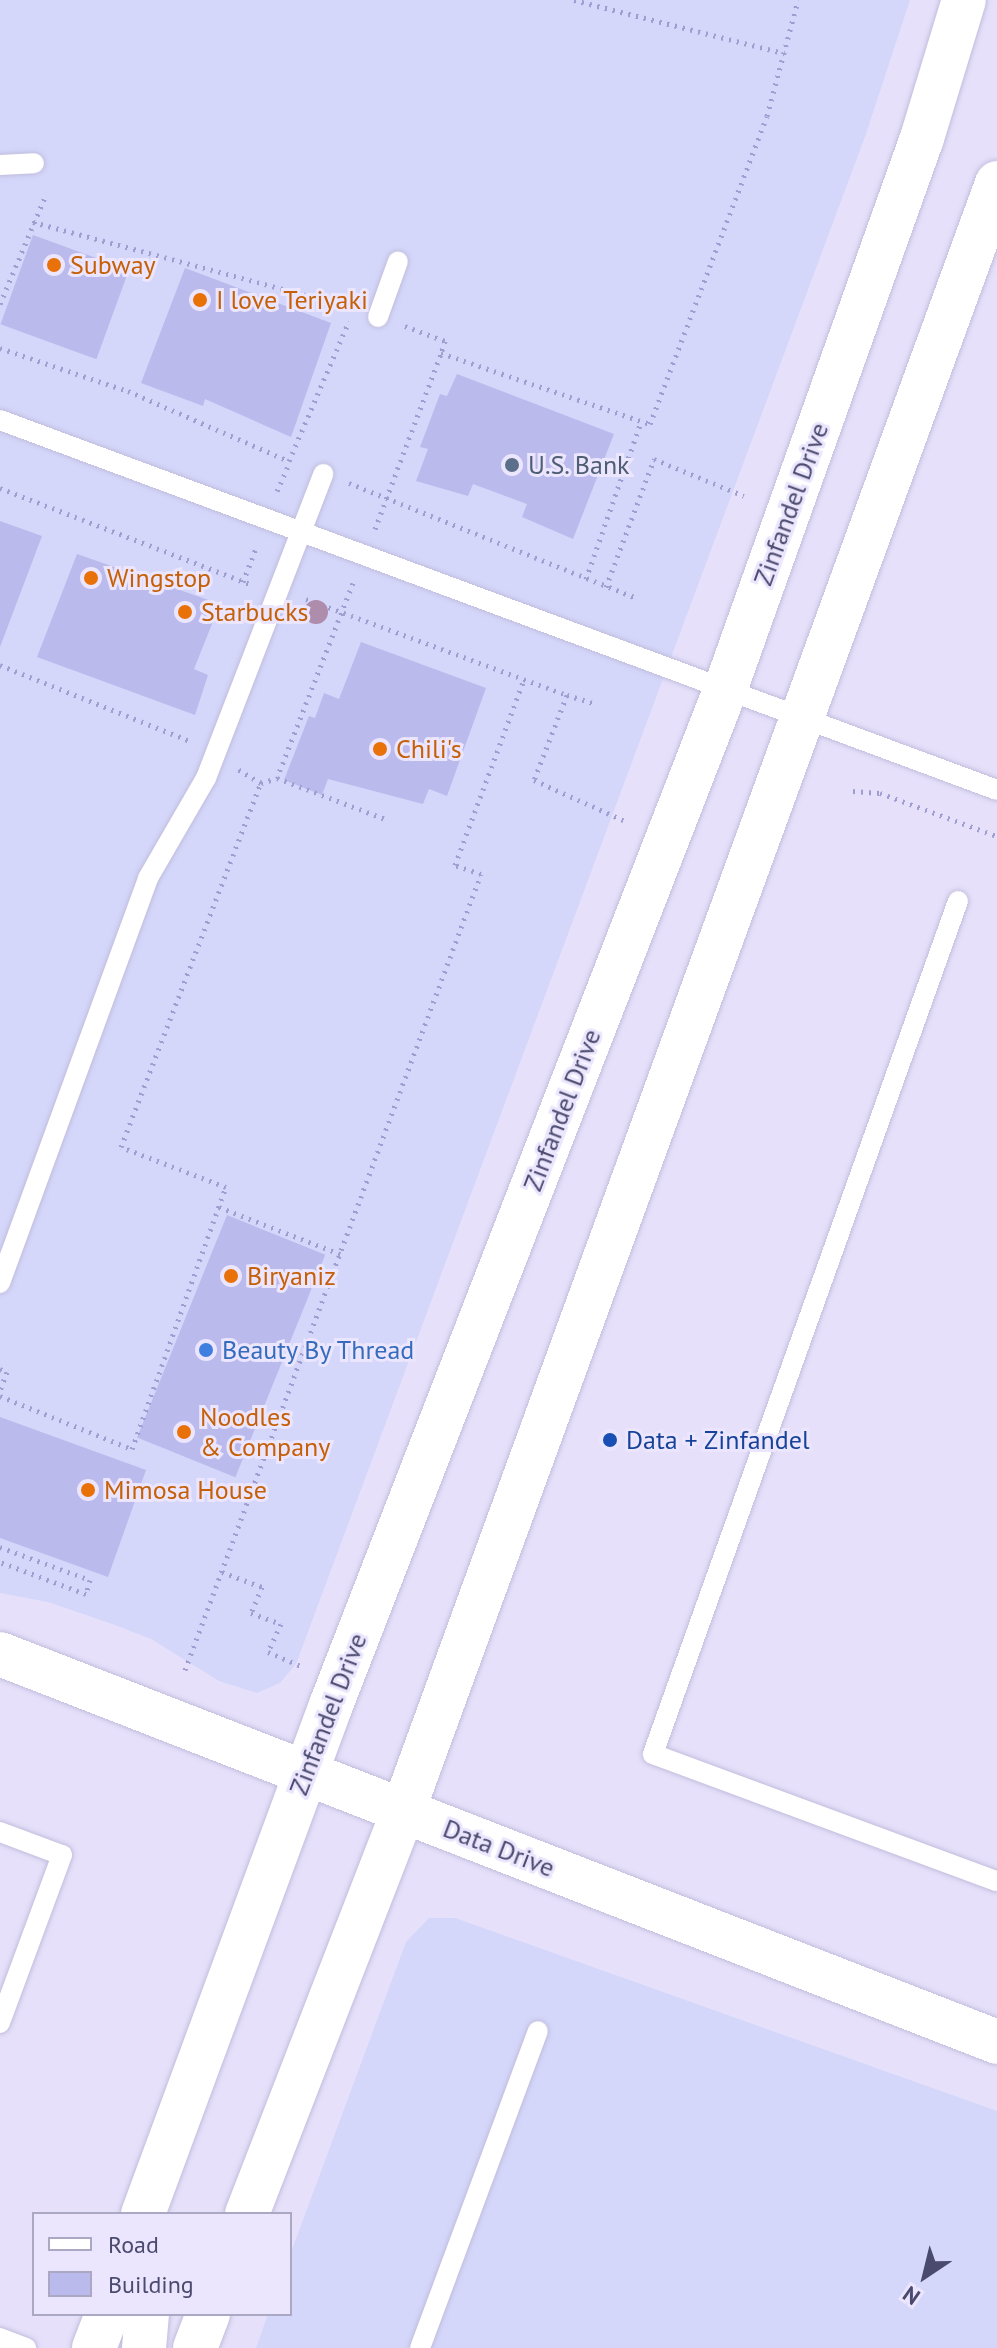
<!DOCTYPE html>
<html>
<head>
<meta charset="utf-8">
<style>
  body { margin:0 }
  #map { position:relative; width:997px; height:2348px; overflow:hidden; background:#e6e0fa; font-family:"PT Sans",sans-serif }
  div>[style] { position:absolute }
  .commercial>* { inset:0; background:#d4d7fa }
  .building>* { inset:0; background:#bbbaed; transform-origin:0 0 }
  .path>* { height:5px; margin-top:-2.5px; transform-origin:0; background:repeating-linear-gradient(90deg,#9f9ed1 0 2px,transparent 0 8px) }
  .roads { filter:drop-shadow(0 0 2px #c1bddd) drop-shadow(0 0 2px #c1bddd) }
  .service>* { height:20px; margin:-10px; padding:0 10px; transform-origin:10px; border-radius:10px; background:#fff }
  .tertiary>* { height:44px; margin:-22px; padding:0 22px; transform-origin:22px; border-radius:22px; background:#fff }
  .secondary>* { height:44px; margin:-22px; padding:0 22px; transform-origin:22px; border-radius:22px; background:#fff }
  .trees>* { width:24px; height:24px; margin:-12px; border-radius:50%; background:#ad8cac }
  .dots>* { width:22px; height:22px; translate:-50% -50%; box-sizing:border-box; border:4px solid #ebe6fd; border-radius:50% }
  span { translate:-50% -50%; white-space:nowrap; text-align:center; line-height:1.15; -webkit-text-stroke:6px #ebe6fd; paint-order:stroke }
  .food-label { font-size:26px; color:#c56008 }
  .left { translate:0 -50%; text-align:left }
  .service-label { font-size:26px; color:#4e5e75 }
  .street-label { font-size:26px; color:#4a4a6f }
  .shop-label { font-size:26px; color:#366cbe }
  .transit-label { font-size:26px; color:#164399 }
  .legend { position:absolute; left:32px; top:2212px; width:260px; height:104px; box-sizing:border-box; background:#ebe6fd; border:2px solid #aba8c4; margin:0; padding:10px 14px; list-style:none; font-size:24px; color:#4a4a6f }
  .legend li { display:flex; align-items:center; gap:16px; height:40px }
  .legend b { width:40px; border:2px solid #aba8c4 }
  .north { position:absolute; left:885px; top:2236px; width:80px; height:80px; -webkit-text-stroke:6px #ebe6fd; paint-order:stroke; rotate:215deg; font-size:22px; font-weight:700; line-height:32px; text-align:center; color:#4a4a6f }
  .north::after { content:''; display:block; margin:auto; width:28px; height:36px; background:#4a4a6f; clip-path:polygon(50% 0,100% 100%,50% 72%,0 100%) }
</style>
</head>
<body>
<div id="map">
  <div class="commercial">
    <i style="clip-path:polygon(0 0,910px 0,866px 134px,296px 1664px,280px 1683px,257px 1693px,219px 1681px,151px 1639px,115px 1625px,48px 1602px,0 1593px)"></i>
    <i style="clip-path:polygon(429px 1918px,455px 1918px,997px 2111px,997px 2348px,256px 2348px,268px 2314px,290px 2314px,290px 2255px,406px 1942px)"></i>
  </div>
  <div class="building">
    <i style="left:33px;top:235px;width:102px;height:95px;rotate:20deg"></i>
    <i style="clip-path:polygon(185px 268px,331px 323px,291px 437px,205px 399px,203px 406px,141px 383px)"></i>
    <i style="clip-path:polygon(457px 374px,614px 434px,573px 539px,522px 517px,527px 504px,473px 484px,468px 496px,416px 481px,428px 449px,420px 447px,440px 394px,447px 396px)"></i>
    <i style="clip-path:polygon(0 521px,42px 536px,0 647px)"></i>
    <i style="clip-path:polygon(77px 554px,220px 604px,194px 669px,208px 675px,195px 715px,37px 657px)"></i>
    <i style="clip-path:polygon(361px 642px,486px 688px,447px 796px,429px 789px,423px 804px,328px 779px,322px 795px,284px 780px,309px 716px,315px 718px,324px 693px,339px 699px)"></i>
    <i style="left:227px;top:1215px;width:106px;height:240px;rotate:22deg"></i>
    <i style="clip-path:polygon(0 1417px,146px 1470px,108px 1577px,0 1538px)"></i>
  </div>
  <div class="path">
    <i style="left:574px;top:0;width:217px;rotate:14.2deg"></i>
    <i style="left:33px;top:222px;width:329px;rotate:15deg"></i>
    <i style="left:0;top:304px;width:116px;rotate:-67.2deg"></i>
    <i style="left:405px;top:326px;width:43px;rotate:20.6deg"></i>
    <i style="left:445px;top:341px;width:13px;rotate:108deg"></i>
    <i style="left:0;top:348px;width:135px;rotate:18.6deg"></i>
    <i style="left:128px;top:391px;width:176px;rotate:23.5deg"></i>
    <i style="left:289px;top:461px;width:152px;rotate:-66.8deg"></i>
    <i style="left:349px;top:483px;width:310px;rotate:21.8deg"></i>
    <i style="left:0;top:488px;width:268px;rotate:21deg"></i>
    <i style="left:277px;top:491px;width:32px;rotate:-66deg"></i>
    <i style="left:375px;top:529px;width:188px;rotate:-69.4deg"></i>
    <i style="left:441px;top:353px;width:221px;rotate:18.8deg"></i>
    <i style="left:650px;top:424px;width:329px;rotate:-69.2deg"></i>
    <i style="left:767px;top:116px;width:120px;rotate:-75deg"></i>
    <i style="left:586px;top:579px;width:166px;rotate:-70.7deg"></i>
    <i style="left:243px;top:582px;width:39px;rotate:-69deg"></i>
    <i style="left:353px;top:583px;width:209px;rotate:111.3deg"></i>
    <i style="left:277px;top:778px;width:119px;rotate:20.7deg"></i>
    <i style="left:606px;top:587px;width:137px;rotate:-69.4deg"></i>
    <i style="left:654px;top:459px;width:97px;rotate:22.3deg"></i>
    <i style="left:306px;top:599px;width:278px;rotate:20.2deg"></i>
    <i style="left:567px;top:695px;width:91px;rotate:111.2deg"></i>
    <i style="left:534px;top:780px;width:98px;rotate:24.2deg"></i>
    <i style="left:0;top:665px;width:205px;rotate:21.8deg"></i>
    <i style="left:567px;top:695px;width:27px;rotate:17deg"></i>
    <i style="left:261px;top:783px;width:17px;rotate:-17deg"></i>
    <i style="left:853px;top:791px;width:27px;rotate:4deg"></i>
    <i style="left:880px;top:793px;width:125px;rotate:20.2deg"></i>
    <i style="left:219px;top:1207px;width:130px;rotate:21.2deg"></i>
    <i style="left:0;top:1369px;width:8px;rotate:23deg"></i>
    <i style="left:7px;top:1372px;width:19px;rotate:111deg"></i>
    <i style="left:0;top:1396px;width:142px;rotate:21.9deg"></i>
    <i style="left:132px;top:1449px;width:278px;rotate:-70.3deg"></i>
    <i style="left:226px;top:1187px;width:112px;rotate:-159.1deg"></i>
    <i style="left:121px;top:1147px;width:390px;rotate:-69deg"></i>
    <i style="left:261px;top:783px;width:27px;rotate:-149deg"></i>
    <i style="left:0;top:1547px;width:96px;rotate:20.1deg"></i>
    <i style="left:90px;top:1580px;width:15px;rotate:106deg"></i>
    <i style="left:86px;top:1594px;width:92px;rotate:-159.6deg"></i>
    <i style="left:222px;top:1572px;width:43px;rotate:20.6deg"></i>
    <i style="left:262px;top:1587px;width:28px;rotate:113deg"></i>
    <i style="left:251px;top:1613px;width:32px;rotate:20deg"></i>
    <i style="left:281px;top:1624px;width:31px;rotate:115deg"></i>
    <i style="left:268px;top:1652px;width:39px;rotate:23deg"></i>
    <i style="left:185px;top:1670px;width:849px;rotate:-69.6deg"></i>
    <i style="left:481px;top:874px;width:28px;rotate:-161deg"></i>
    <i style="left:455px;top:865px;width:198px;rotate:-69.6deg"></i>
  </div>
  <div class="roads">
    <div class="service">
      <i style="left:0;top:165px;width:34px;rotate:-3deg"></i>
      <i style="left:378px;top:317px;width:59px;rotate:-70.3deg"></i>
      <i style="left:0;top:420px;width:1063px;rotate:20.36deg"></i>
      <i style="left:958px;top:901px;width:906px;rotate:109.68deg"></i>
      <i style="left:653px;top:1754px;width:367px;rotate:20.3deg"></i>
      <i style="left:0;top:1283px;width:431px;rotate:-69.9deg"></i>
      <i style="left:148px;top:878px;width:116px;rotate:-59.9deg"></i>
      <i style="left:206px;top:778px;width:326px;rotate:-68.9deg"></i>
      <i style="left:0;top:1832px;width:66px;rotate:20.4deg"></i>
      <i style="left:62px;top:1855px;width:179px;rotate:110.3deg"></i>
      <i style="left:0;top:2338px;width:28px;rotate:21deg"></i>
      <i style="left:420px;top:2348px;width:338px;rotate:-69.6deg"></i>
    </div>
    <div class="tertiary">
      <i style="left:0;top:1654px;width:1070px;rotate:21.26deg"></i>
    </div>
    <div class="secondary">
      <i style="left:143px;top:2214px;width:543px;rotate:-69.73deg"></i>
      <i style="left:331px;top:1705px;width:1089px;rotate:-68.78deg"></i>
      <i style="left:725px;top:690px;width:586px;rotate:-70.36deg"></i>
      <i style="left:922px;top:138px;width:144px;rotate:-73.1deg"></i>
      <i style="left:247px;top:2214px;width:432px;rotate:-68.8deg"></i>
      <i style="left:403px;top:1811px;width:1733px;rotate:-69.95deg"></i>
      <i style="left:94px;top:2348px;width:36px;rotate:-69deg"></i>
      <i style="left:144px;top:2348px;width:34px;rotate:-85deg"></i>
      <i style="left:195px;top:2348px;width:36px;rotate:-69deg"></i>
    </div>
  </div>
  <div class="trees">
    <i style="left:316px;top:612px"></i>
  </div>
  <div class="dots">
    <i style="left:54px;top:265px;background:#e8710a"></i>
    <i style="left:200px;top:300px;background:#e8710a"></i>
    <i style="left:512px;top:465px;background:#5c6f8a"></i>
    <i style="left:91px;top:578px;background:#e8710a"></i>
    <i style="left:185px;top:612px;background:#e8710a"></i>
    <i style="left:380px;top:749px;background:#e8710a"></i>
    <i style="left:231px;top:1276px;background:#e8710a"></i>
    <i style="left:206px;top:1350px;background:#3f7fe0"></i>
    <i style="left:184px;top:1432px;background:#e8710a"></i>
    <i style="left:610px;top:1440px;background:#1a4fb4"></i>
    <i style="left:88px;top:1490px;background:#e8710a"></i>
  </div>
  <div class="food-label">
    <span class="left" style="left:70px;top:265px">Subway</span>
    <span class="left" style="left:216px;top:300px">I love Teriyaki</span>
    <span class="left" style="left:107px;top:578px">Wingstop</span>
    <span class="left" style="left:201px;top:612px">Starbucks</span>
    <span class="left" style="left:396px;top:749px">Chili's</span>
    <span class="left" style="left:247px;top:1276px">Biryaniz</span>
    <span class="left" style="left:200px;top:1432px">Noodles<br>&amp; Company</span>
    <span class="left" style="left:104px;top:1490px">Mimosa House</span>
  </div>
  <div class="service-label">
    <span class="left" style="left:528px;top:465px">U.S. Bank</span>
  </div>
  <div class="street-label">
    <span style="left:791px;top:504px;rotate:-70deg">Zinfandel Drive</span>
    <span style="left:562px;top:1110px;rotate:-69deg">Zinfandel Drive</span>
    <span style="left:328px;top:1714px;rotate:-69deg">Zinfandel Drive</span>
    <span style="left:499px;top:1848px;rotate:21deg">Data Drive</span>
  </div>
  <div class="shop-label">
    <span class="left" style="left:222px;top:1350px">Beauty By Thread</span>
  </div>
  <div class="transit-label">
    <span class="left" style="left:626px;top:1440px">Data + Zinfandel</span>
  </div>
  <ul class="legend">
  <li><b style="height:10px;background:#fff"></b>Road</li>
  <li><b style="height:22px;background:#bbbaed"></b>Building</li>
  </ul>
  <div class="north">N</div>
</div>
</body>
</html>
